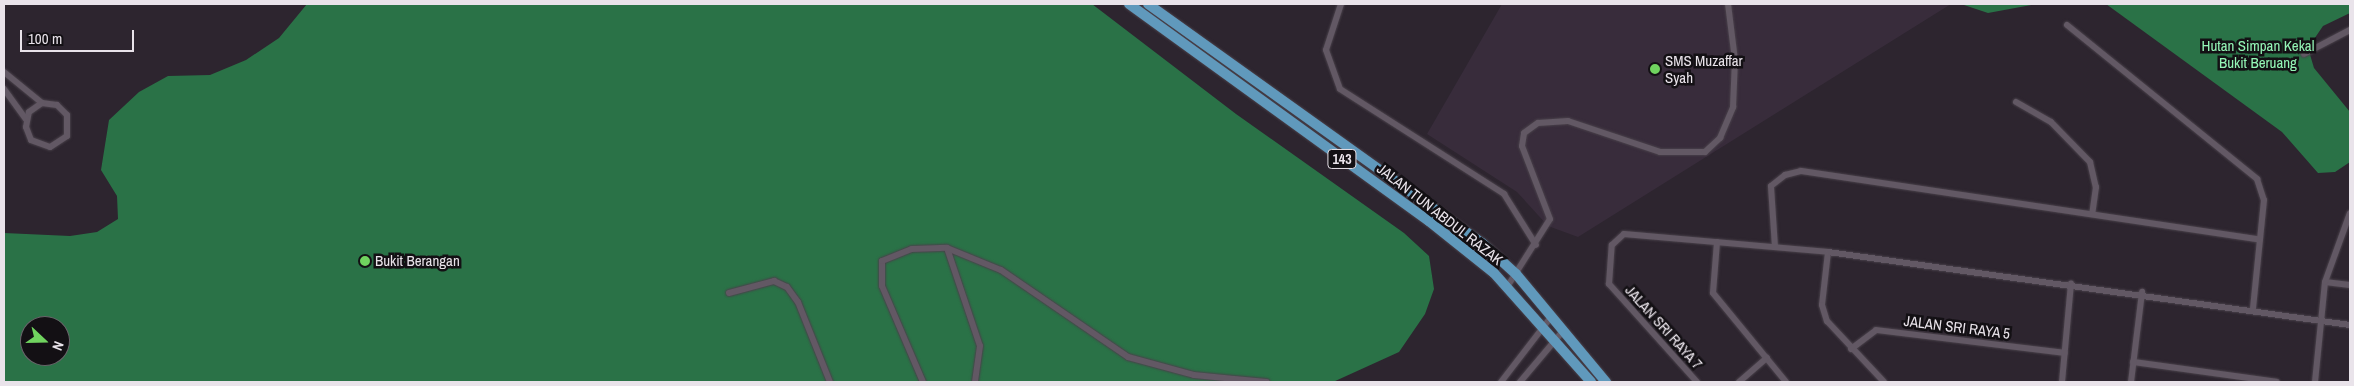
<!DOCTYPE html>
<html>
<head>
<meta charset="utf-8">
<style>
  body { margin:0 }
  #map { position:relative; width:2354px; height:386px; overflow:hidden; background:#2d252f; font-family:"Archivo Narrow",sans-serif }
  div>[style] { position:absolute }
  .built>* { inset:0; background:#382c3b }
  .forest>* { inset:0; background:#2a7247 }
  .roads { filter:drop-shadow(0 0 1px #49414a) drop-shadow(0 0 1px #49414a) }
  .minor>* { height:6px; margin:-3px; padding:0 3px; transform-origin:3px; border-radius:3px; background:#625864 }
  .trunk>* { height:10px; margin:-5px; padding:0 5px; transform-origin:5px; border-radius:5px; background:#6099bc }
  .dots>* { width:14px; height:14px; translate:-50% -50%; box-sizing:border-box; border:2px solid #131014; border-radius:50% }
  span { translate:-50% -50%; white-space:nowrap; text-align:center; line-height:1.15; -webkit-text-stroke:5px #131014; paint-order:stroke }
  .shield-label span { padding:1px 4px; background:#131014; border:1px solid; border-radius:4px; -webkit-text-stroke-width:0 }
  .shield-label { font-size:14px; color:#e9e3ea; font-weight:700 }
  .park-label { font-size:15px; color:#94f6b6 }
  .poi-label { font-size:15px; color:#e9e3ea }
  .left { translate:0 -50%; text-align:left }
  .street-label { font-size:15px; color:#e9e3ea }
  .frame { position:absolute; inset:0; border:5px solid #e9e3ea; pointer-events:none }
  .north { position:absolute; left:20px; top:316px; width:50px; height:50px; box-sizing:border-box; background:#131014; border:1px solid #69646a; border-radius:50%; rotate:111deg; font-size:14px; font-weight:700; line-height:20px; text-align:center; color:#e9e3ea }
  .north::after { content:''; display:block; margin:auto; width:18px; height:22px; background:#70d35f; clip-path:polygon(50% 0,100% 100%,50% 72%,0 100%) }
  .scale { position:absolute; left:20px; top:30px; width:114px; height:22px; box-sizing:border-box; border:2px solid #e9e3ea; border-top:0; padding-left:6px; font-size:15px; line-height:18px; white-space:nowrap; color:#e9e3ea; -webkit-text-stroke:4px #131014; paint-order:stroke }
</style>
</head>
<body>
<div id="map">
  <div class="built">
    <i style="clip-path:polygon(1502px 4px,1951px 4px,1578px 237px,1548px 226px,1517px 192px,1427px 134px)"></i>
  </div>
  <div class="forest">
    <i style="clip-path:polygon(evenodd,307px 4px,1092px 4px,1236px 114px,1404px 233px,1429px 256px,1434px 289px,1425px 314px,1399px 352px,1333px 382px,4px 382px,4px 233px,70px 236px,97px 232px,118px 219px,117px 196px,101px 170px,109px 120px,139px 92px,168px 76px,210px 75px,246px 60px,279px 38px,307px 4px,30px 326px,60px 326px,60px 356px,30px 356px,30px 326px)"></i>
    <i style="clip-path:polygon(1961px 4px,2037px 4px,1988px 13px)"></i>
    <i style="clip-path:polygon(2106px 4px,2350px 4px,2350px 13px,2323px 26px,2308px 48px,2314px 68px,2350px 112px,2350px 162px,2335px 172px,2318px 173px,2282px 132px)"></i>
  </div>
  <div class="roads">
    <div class="minor">
      <i style="left:1341px;top:4px;width:48px;rotate:108.1deg"></i>
      <i style="left:1326px;top:50px;width:41px;rotate:70.3deg"></i>
      <i style="left:1340px;top:89px;width:195px;rotate:32.6deg"></i>
      <i style="left:1504px;top:194px;width:60px;rotate:57.9deg"></i>
      <i style="left:2067px;top:25px;width:245px;rotate:39deg"></i>
      <i style="left:2257px;top:179px;width:22px;rotate:72deg"></i>
      <i style="left:2264px;top:200px;width:110px;rotate:95.8deg"></i>
      <i style="left:2304px;top:54px;width:52px;rotate:-27.6deg"></i>
      <i style="left:4px;top:72px;width:49px;rotate:39.2deg"></i>
      <i style="left:42px;top:103px;width:15px;rotate:8deg"></i>
      <i style="left:57px;top:105px;width:14px;rotate:45deg"></i>
      <i style="left:67px;top:115px;width:21px;rotate:90deg"></i>
      <i style="left:67px;top:136px;width:20px;rotate:147deg"></i>
      <i style="left:50px;top:147px;width:20px;rotate:-160deg"></i>
      <i style="left:31px;top:140px;width:14px;rotate:-111deg"></i>
      <i style="left:26px;top:127px;width:15px;rotate:-79deg"></i>
      <i style="left:29px;top:112px;width:16px;rotate:-35deg"></i>
      <i style="left:4px;top:89px;width:37px;rotate:54deg"></i>
      <i style="left:2016px;top:102px;width:40px;rotate:29.7deg"></i>
      <i style="left:2051px;top:122px;width:56px;rotate:45.7deg"></i>
      <i style="left:2090px;top:162px;width:26px;rotate:77deg"></i>
      <i style="left:2096px;top:187px;width:27px;rotate:98deg"></i>
      <i style="left:1717px;top:242px;width:51px;rotate:94.5deg"></i>
      <i style="left:1713px;top:293px;width:115px;rotate:50.6deg"></i>
      <i style="left:1775px;top:247px;width:61px;rotate:-93.8deg"></i>
      <i style="left:1771px;top:186px;width:18px;rotate:-38deg"></i>
      <i style="left:1785px;top:175px;width:16px;rotate:-14deg"></i>
      <i style="left:1801px;top:171px;width:464px;rotate:8.5deg"></i>
      <i style="left:947px;top:248px;width:103px;rotate:71.4deg"></i>
      <i style="left:980px;top:346px;width:36px;rotate:98deg"></i>
      <i style="left:1828px;top:252px;width:53px;rotate:96.5deg"></i>
      <i style="left:1822px;top:305px;width:17px;rotate:73deg"></i>
      <i style="left:1827px;top:321px;width:83px;rotate:46.9deg"></i>
      <i style="left:2325px;top:282px;width:25px;rotate:7deg"></i>
      <i style="left:1507px;top:287px;width:80px;rotate:-57.7deg"></i>
      <i style="left:1550px;top:219px;width:78px;rotate:-111deg"></i>
      <i style="left:1522px;top:146px;width:13px;rotate:-81deg"></i>
      <i style="left:1524px;top:133px;width:17px;rotate:-36deg"></i>
      <i style="left:1538px;top:123px;width:30px;rotate:-4deg"></i>
      <i style="left:1568px;top:121px;width:97px;rotate:18.6deg"></i>
      <i style="left:1660px;top:152px;width:45px"></i>
      <i style="left:1705px;top:152px;width:21px;rotate:-43deg"></i>
      <i style="left:1720px;top:138px;width:34px;rotate:-67deg"></i>
      <i style="left:1733px;top:107px;width:47px;rotate:-87.6deg"></i>
      <i style="left:1735px;top:60px;width:56px;rotate:-97.1deg"></i>
      <i style="left:729px;top:293px;width:47px;rotate:-14.9deg"></i>
      <i style="left:774px;top:281px;width:14px;rotate:25deg"></i>
      <i style="left:787px;top:287px;width:19px;rotate:54deg"></i>
      <i style="left:798px;top:302px;width:86px;rotate:68.2deg"></i>
      <i style="left:1851px;top:349px;width:31px;rotate:-37deg"></i>
      <i style="left:1876px;top:330px;width:190px;rotate:6.9deg"></i>
      <i style="left:2133px;top:362px;width:145px;rotate:7.9deg"></i>
      <i style="left:923px;top:382px;width:104px;rotate:-113.1deg"></i>
      <i style="left:882px;top:286px;width:25px;rotate:-90deg"></i>
      <i style="left:882px;top:261px;width:32px;rotate:-22deg"></i>
      <i style="left:912px;top:249px;width:35px;rotate:-2deg"></i>
      <i style="left:947px;top:248px;width:58px;rotate:22.2deg"></i>
      <i style="left:1001px;top:270px;width:154px;rotate:34.4deg"></i>
      <i style="left:1128px;top:357px;width:68px;rotate:15.3deg"></i>
      <i style="left:1194px;top:375px;width:73px;rotate:5.5deg"></i>
      <i style="left:1501px;top:382px;width:82px;rotate:-52.4deg"></i>
      <i style="left:1520px;top:382px;width:67px;rotate:-49.9deg"></i>
      <i style="left:1697px;top:382px;width:132px;rotate:-131.9deg"></i>
      <i style="left:1609px;top:284px;width:39px;rotate:-86deg"></i>
      <i style="left:1612px;top:245px;width:16px;rotate:-43deg"></i>
      <i style="left:1624px;top:234px;width:205px;rotate:5deg"></i>
      <i style="left:1828px;top:252px;width:527px;rotate:7.96deg"></i>
      <i style="left:1739px;top:382px;width:37px;rotate:-41deg"></i>
      <i style="left:2062px;top:382px;width:99px;rotate:-84.8deg"></i>
      <i style="left:2131px;top:382px;width:91px;rotate:-83deg"></i>
      <i style="left:2315px;top:382px;width:100px;rotate:-84.3deg"></i>
      <i style="left:2325px;top:282px;width:73px;rotate:-70.1deg"></i>
    </div>
    <div class="trunk">
      <i style="left:1129px;top:4px;width:370px;rotate:35.9deg"></i>
      <i style="left:1429px;top:221px;width:83px;rotate:38.7deg"></i>
      <i style="left:1494px;top:273px;width:146px;rotate:48.3deg"></i>
      <i style="left:1148px;top:4px;width:411px;rotate:35.6deg"></i>
      <i style="left:1482px;top:243px;width:46px;rotate:42.4deg"></i>
      <i style="left:1516px;top:274px;width:141px;rotate:50.2deg"></i>
    </div>
  </div>
  <div class="dots">
    <i style="left:1655px;top:69px;background:#70d35f"></i>
    <i style="left:365px;top:261px;background:#70d35f"></i>
  </div>
  <div class="shield-label">
    <span style="left:1342px;top:159px">143</span>
  </div>
  <div class="park-label">
    <span style="left:2258px;top:54px">Hutan Simpan Kekal<br>Bukit Beruang</span>
  </div>
  <div class="poi-label">
    <span class="left" style="left:1665px;top:69px">SMS Muzaffar<br>Syah</span>
    <span class="left" style="left:375px;top:261px">Bukit Berangan</span>
  </div>
  <div class="street-label">
    <span style="left:1440px;top:214px;rotate:38deg">JALAN TUN ABDUL RAZAK</span>
    <span style="left:1664px;top:327px;rotate:48deg">JALAN SRI RAYA 7</span>
    <span style="left:1957px;top:327px;rotate:7deg">JALAN SRI RAYA 5</span>
  </div>
  <div class="frame"></div>
  <div class="north">N</div>
  <div class="scale">100 m</div>
</div>
</body>
</html>
